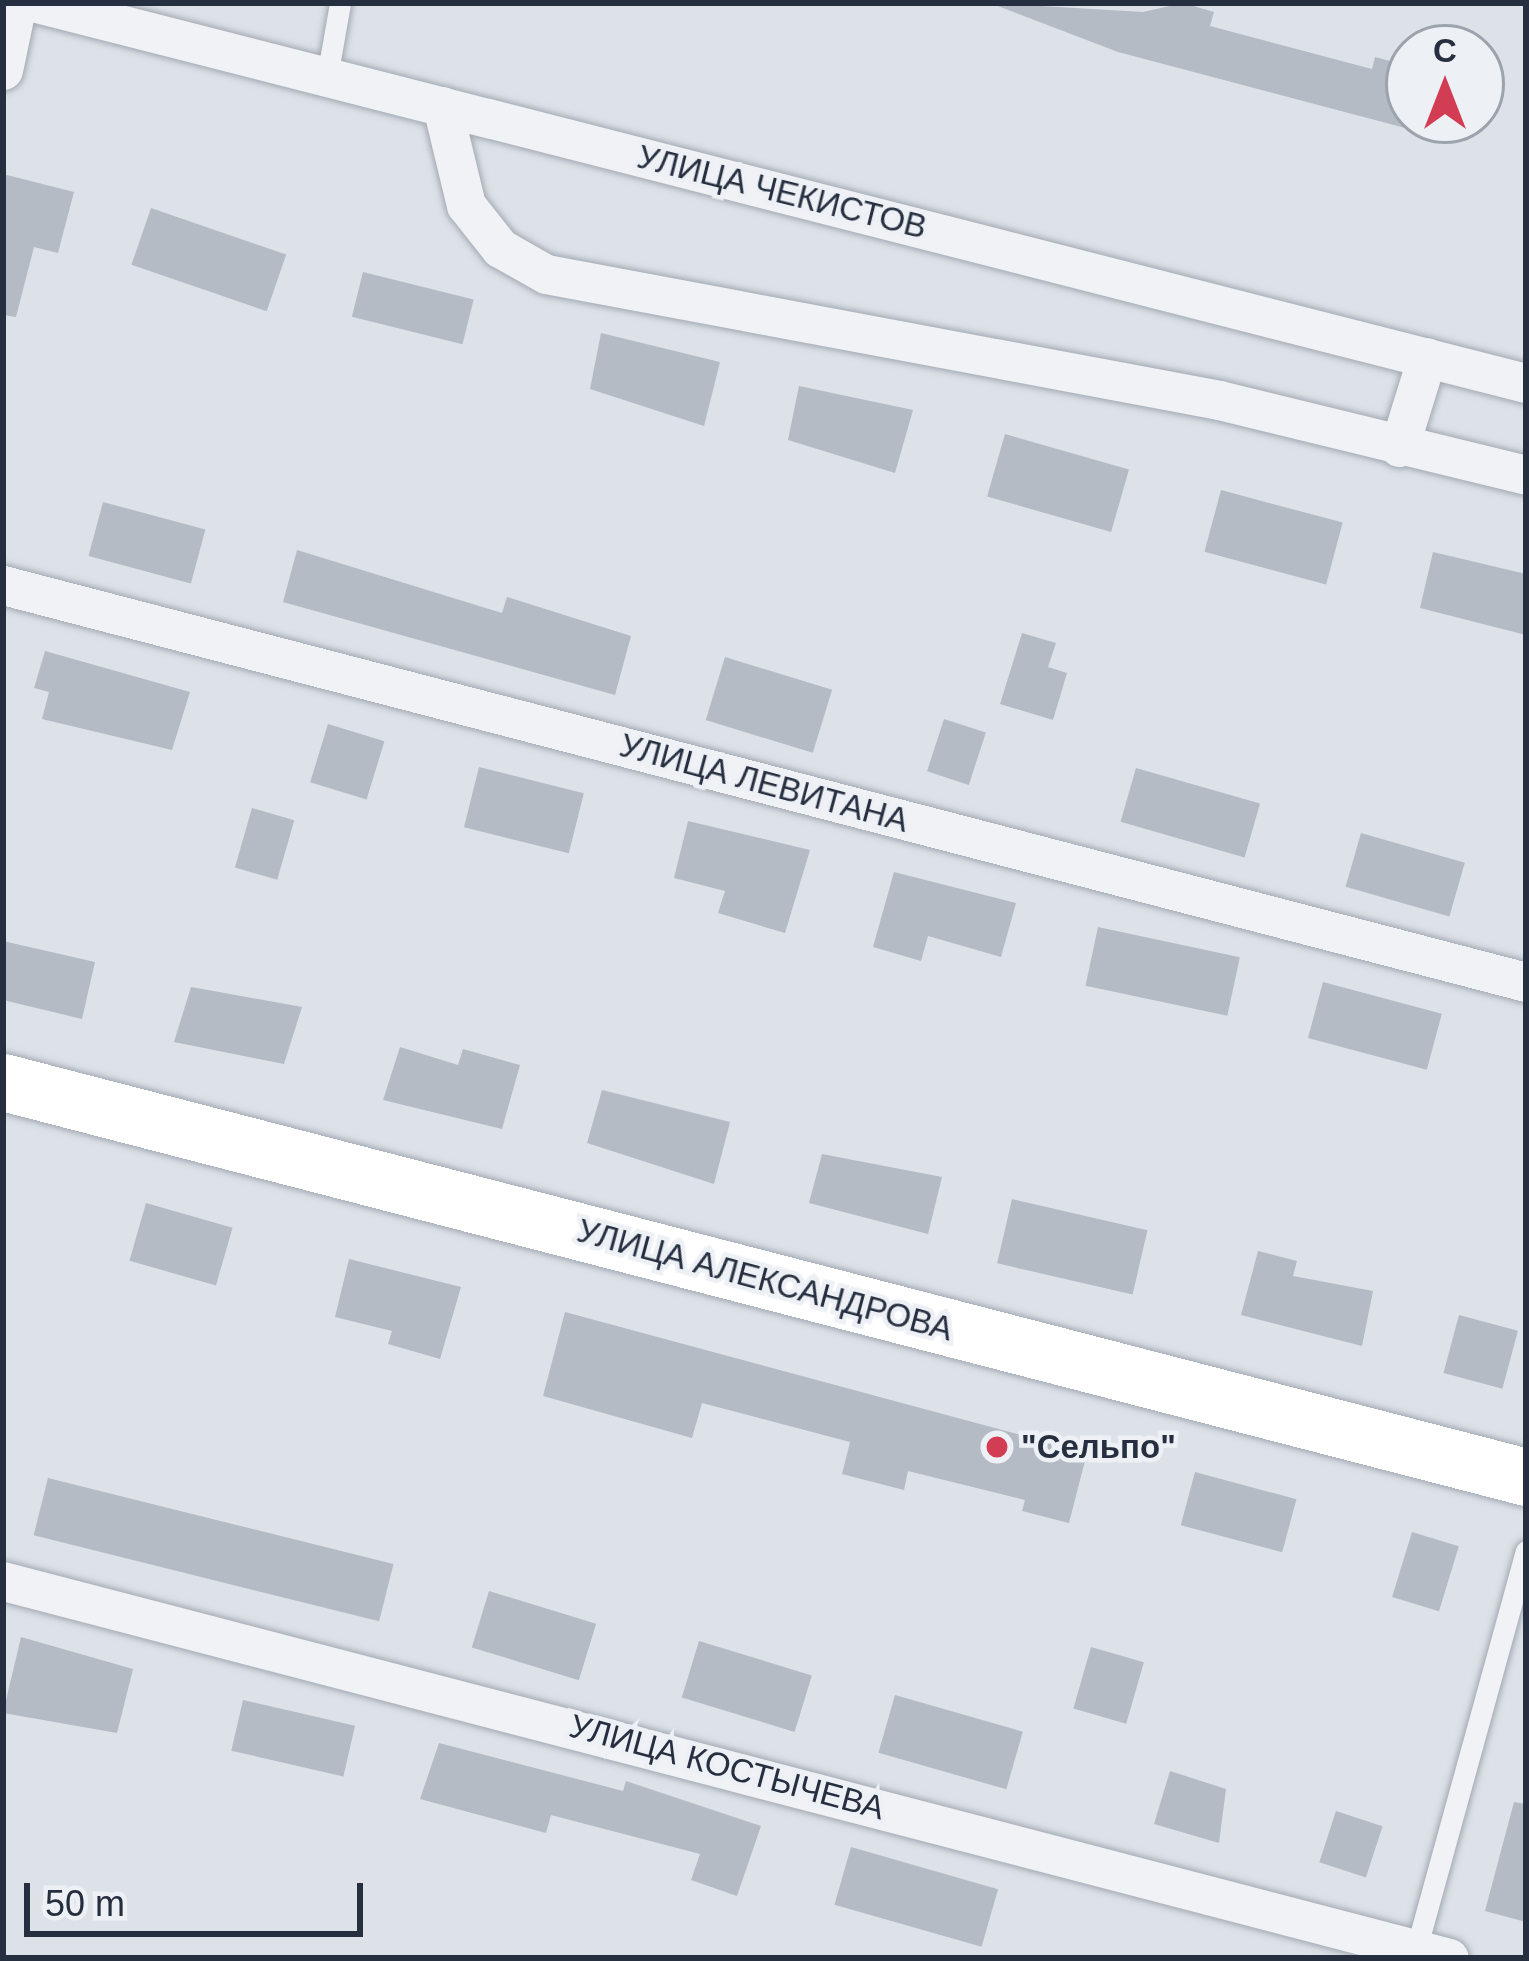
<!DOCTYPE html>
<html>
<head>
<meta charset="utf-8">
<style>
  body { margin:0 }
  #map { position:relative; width:1529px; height:1961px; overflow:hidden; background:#dde2e8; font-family:Arial,sans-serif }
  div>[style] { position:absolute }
  .building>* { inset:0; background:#b4bbc5; transform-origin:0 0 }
  .roads { filter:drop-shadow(0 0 3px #a2a9b2) drop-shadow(0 0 3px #a2a9b2) }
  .lane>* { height:21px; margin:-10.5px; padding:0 10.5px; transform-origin:10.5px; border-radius:10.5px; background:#f0f2f6 }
  .street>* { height:39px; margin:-19.5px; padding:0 19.5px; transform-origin:19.5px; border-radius:19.5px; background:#f0f2f6 }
  .secondary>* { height:57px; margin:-28.5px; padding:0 28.5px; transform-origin:28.5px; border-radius:28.5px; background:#fff }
  .dots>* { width:33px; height:33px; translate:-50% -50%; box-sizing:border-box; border:6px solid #edf0f5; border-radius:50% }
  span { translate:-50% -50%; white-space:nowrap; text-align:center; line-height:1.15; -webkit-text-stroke:9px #edf0f5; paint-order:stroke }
  .street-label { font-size:33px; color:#262f3f }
  .poi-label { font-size:33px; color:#262f3f; font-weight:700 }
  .left { translate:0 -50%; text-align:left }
  .frame { position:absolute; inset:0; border:6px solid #262f3f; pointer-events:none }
  .north { position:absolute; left:1385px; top:24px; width:120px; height:120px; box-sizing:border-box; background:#edf0f5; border:3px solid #9da3ac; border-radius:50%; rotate:0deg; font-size:33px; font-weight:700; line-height:48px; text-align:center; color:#262f3f }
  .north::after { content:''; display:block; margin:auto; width:42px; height:54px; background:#d23d54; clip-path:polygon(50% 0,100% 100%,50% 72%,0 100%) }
  .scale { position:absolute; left:24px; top:1883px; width:339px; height:54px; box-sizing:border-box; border:6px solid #262f3f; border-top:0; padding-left:15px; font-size:36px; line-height:42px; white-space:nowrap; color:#262f3f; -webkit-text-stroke:9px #edf0f5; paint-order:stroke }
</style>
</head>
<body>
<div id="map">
  <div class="building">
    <i style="clip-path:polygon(990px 3px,1143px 12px,1183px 3px,1214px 12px,1210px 26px,1372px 69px,1375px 57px,1409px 66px,1409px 129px,1118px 52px)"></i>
    <i style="clip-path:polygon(3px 174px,74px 192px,58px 253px,34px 247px,16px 317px,3px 315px)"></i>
    <i style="left:151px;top:208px;width:143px;height:60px;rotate:19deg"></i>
    <i style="left:363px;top:272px;width:114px;height:46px;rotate:14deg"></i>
    <i style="clip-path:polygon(601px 333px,720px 362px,704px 426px,590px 389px)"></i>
    <i style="clip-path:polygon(799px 386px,913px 410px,895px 473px,788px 440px)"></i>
    <i style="left:1005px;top:434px;width:129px;height:65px;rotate:16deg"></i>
    <i style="left:1221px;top:490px;width:126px;height:64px;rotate:15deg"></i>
    <i style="left:103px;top:502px;width:106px;height:56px;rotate:15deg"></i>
    <i style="clip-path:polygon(297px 550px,502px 613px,507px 597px,631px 636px,615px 695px,283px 602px)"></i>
    <i style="clip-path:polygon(1433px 552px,1526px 574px,1526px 635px,1420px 608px)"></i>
    <i style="clip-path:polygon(1022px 633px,1056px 643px,1048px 667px,1067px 673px,1053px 720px,1000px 704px)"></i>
    <i style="clip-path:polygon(45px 651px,190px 692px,172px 750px,42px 719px,49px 692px,34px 688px)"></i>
    <i style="left:725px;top:657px;width:112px;height:66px;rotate:17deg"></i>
    <i style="left:944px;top:719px;width:44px;height:55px;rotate:18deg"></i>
    <i style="left:328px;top:724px;width:59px;height:61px;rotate:17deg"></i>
    <i style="left:479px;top:767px;width:108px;height:62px;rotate:14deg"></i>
    <i style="left:1136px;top:768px;width:129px;height:56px;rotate:16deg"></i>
    <i style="left:252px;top:808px;width:44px;height:62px;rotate:16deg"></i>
    <i style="clip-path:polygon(688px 821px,810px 850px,785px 933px,718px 913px,725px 891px,674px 878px)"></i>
    <i style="left:1361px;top:833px;width:108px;height:56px;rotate:16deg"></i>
    <i style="clip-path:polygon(894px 872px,1016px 903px,1001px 957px,928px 936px,921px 961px,873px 947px)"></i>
    <i style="left:1098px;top:927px;width:145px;height:60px;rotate:12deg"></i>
    <i style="clip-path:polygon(3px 941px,95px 962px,82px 1019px,3px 1000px)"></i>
    <i style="left:1323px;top:982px;width:123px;height:58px;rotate:15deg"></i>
    <i style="clip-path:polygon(191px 987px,302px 1007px,284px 1064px,174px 1042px)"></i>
    <i style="clip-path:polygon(400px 1047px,458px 1065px,463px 1049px,520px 1065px,502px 1129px,383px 1100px)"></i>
    <i style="clip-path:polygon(602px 1090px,730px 1122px,714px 1184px,587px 1143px)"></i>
    <i style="clip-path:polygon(822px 1154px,942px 1177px,928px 1234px,809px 1203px)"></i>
    <i style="left:1012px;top:1199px;width:139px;height:66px;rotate:13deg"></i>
    <i style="left:146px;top:1203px;width:90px;height:60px;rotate:16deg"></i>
    <i style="clip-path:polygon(1258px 1251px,1297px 1261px,1293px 1276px,1373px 1291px,1362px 1346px,1241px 1315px)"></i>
    <i style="clip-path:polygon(349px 1259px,461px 1287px,440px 1359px,388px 1344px,392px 1331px,335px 1317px)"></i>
    <i style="clip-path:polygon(565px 1312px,1087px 1453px,1069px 1523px,1022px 1511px,1025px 1500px,908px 1471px,904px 1490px,842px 1474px,850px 1442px,702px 1403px,692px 1438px,543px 1396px)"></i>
    <i style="left:1459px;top:1315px;width:61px;height:60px;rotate:15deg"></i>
    <i style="left:1195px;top:1472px;width:105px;height:55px;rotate:15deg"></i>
    <i style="left:48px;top:1478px;width:356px;height:59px;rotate:14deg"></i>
    <i style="left:1412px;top:1532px;width:49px;height:68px;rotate:17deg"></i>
    <i style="left:489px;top:1591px;width:112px;height:59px;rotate:17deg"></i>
    <i style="clip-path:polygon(21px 1637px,133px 1669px,117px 1733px,3px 1713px)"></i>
    <i style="left:699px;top:1641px;width:118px;height:59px;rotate:17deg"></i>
    <i style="left:1091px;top:1647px;width:55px;height:64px;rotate:16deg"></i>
    <i style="left:895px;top:1695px;width:133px;height:60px;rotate:16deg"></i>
    <i style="left:243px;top:1700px;width:115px;height:52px;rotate:13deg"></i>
    <i style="clip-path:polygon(439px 1743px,623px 1791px,626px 1781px,761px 1826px,737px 1896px,691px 1880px,700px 1854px,551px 1815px,546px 1833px,420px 1799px)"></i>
    <i style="clip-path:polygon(1170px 1771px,1226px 1789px,1219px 1843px,1154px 1824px)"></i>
    <i style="clip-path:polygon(1514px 1802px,1526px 1804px,1526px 1922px,1485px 1911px)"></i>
    <i style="left:1336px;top:1811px;width:49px;height:54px;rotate:18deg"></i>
    <i style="left:851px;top:1847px;width:153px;height:60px;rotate:16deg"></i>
  </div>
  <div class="roads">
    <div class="lane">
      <i style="left:327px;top:77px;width:75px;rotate:-80deg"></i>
      <i style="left:1414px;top:1957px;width:421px;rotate:-74.6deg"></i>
    </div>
    <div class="street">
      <i style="left:37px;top:3px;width:1537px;rotate:14.32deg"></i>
      <i style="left:3px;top:70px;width:68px;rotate:-78.2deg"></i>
      <i style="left:442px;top:106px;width:102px;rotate:76.4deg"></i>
      <i style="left:466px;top:205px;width:55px;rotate:51.7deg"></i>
      <i style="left:500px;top:248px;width:53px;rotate:29.5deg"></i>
      <i style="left:546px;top:274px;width:685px;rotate:10.6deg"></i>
      <i style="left:1219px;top:400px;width:316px;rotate:13.7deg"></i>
      <i style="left:1399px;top:447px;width:94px;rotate:-72.7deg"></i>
      <i style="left:3px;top:585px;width:1574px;rotate:14.61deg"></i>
      <i style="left:3px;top:1581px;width:1494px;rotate:14.61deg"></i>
    </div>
    <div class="secondary">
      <i style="left:3px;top:1082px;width:1573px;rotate:14.54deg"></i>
    </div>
  </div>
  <div class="dots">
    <i style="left:997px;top:1447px;background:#d23d54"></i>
  </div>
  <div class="street-label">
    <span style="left:782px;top:192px;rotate:14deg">УЛИЦА ЧЕКИСТОВ</span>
    <span style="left:764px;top:783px;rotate:15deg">УЛИЦА ЛЕВИТАНА</span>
    <span style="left:765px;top:1280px;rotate:15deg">УЛИЦА АЛЕКСАНДРОВА</span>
    <span style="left:727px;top:1767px;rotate:15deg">УЛИЦА КОСТЫЧЕВА</span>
  </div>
  <div class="poi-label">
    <span class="left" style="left:1021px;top:1447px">"Сельпо"</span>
  </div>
  <div class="frame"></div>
  <div class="north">С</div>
  <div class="scale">50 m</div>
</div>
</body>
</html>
